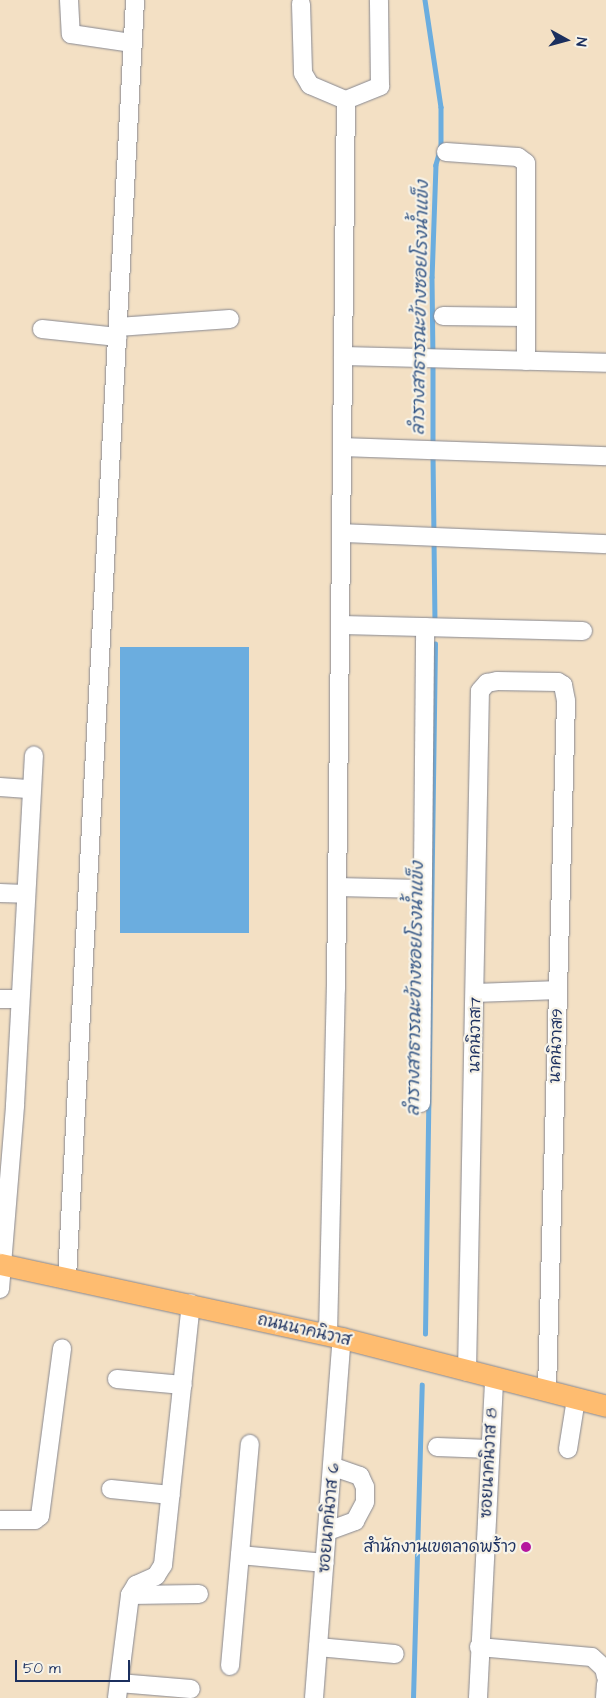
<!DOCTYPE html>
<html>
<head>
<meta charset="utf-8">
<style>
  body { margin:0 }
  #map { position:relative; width:606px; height:1698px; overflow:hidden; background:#f3e0c4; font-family:"Architects Daughter","Playpen Sans Thai",sans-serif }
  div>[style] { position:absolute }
  .water>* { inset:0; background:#6baddf; transform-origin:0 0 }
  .stream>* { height:4.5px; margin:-2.25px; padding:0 2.25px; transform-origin:2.25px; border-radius:2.25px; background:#6baddf }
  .roads { filter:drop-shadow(0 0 1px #878891) drop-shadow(0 0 1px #878891) }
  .minor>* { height:18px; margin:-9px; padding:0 9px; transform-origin:9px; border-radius:9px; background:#fff }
  .major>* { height:21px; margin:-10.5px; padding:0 10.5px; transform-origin:10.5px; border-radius:10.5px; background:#febc70 }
  .dots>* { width:14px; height:14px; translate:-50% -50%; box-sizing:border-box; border:2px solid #f7f3e8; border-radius:50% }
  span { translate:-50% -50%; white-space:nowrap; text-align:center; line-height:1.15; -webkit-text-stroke:4.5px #f7f3e8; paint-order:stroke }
  .street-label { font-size:16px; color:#1b2f5e }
  .poi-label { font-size:16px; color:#1b2f5e }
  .right { translate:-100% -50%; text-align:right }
  .water-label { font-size:18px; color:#335585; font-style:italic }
  .north { position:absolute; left:541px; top:15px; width:50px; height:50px; -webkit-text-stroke:4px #f7f3e8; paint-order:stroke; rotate:97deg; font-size:14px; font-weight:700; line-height:20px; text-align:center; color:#1b2f5e }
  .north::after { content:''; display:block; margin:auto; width:18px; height:22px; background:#1b2f5e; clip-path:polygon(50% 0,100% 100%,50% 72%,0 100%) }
  .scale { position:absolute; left:15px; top:1660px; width:115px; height:22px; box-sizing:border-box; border:2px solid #1b2f5e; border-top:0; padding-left:6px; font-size:15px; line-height:18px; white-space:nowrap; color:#1b2f5e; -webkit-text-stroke:4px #f7f3e8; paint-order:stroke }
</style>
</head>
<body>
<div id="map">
  <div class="water">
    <i style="left:120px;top:647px;width:129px;height:286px"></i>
  </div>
  <div class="stream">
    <i style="left:425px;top:0;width:108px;rotate:81.5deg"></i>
    <i style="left:441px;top:107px;width:40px;rotate:90deg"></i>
    <i style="left:441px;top:147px;width:19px;rotate:106deg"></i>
    <i style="left:436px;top:165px;width:112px;rotate:92deg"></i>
    <i style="left:432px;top:277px;width:78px;rotate:89.3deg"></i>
    <i style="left:433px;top:363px;width:84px;rotate:90deg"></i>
    <i style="left:433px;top:455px;width:77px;rotate:89.3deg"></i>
    <i style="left:434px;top:540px;width:79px;rotate:89.3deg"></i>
    <i style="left:425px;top:1334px;width:690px;rotate:-89.17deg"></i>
    <i style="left:413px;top:1698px;width:313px;rotate:-88.4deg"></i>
  </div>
  <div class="roads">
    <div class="minor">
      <i style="left:69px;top:0;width:34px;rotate:87deg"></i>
      <i style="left:71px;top:34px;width:62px;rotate:8.4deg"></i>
      <i style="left:301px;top:4px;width:69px;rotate:88.3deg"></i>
      <i style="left:303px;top:73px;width:14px;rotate:60deg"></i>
      <i style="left:310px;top:85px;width:39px;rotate:23deg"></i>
      <i style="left:346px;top:100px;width:37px;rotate:-22deg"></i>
      <i style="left:380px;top:86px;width:86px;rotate:-90.7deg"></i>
      <i style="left:446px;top:152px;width:72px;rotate:4deg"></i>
      <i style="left:518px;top:157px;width:10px;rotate:37deg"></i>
      <i style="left:526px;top:163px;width:198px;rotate:90deg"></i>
      <i style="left:443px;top:316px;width:83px;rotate:0.7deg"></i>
      <i style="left:118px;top:327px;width:112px;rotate:-4.1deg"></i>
      <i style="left:42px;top:329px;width:76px;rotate:6deg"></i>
      <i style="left:343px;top:356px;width:263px;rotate:1.5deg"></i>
      <i style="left:343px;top:447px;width:263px;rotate:2deg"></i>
      <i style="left:342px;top:533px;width:264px;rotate:2.4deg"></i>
      <i style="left:341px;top:625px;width:242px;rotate:1.4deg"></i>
      <i style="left:0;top:787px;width:31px;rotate:4deg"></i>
      <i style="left:337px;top:887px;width:84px;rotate:1.4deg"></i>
      <i style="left:0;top:893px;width:25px;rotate:2deg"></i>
      <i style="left:476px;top:993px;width:82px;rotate:-2.1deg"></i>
      <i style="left:0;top:999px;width:20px"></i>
      <i style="left:421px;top:1103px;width:476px;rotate:-89.5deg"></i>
      <i style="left:67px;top:1277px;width:1279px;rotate:-86.95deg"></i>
      <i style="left:0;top:1289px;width:185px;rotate:-85.3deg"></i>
      <i style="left:15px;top:1105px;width:350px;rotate:-86.9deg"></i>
      <i style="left:328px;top:1335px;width:346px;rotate:-88.7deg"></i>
      <i style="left:336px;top:989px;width:889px;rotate:-89.36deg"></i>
      <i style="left:467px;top:1372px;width:681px;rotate:-88.91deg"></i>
      <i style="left:480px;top:691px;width:11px;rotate:-49deg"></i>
      <i style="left:487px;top:683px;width:10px;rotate:-11deg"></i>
      <i style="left:497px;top:681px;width:61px;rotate:0.9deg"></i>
      <i style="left:558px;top:682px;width:6px;rotate:31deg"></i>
      <i style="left:563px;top:685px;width:16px;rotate:79deg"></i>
      <i style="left:566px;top:701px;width:691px;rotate:91.58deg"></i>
      <i style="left:117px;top:1379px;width:66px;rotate:5.2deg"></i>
      <i style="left:437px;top:1447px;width:53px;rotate:2.2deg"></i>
      <i style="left:568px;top:1449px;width:51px;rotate:-80.9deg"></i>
      <i style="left:111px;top:1489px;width:60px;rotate:5.7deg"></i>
      <i style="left:0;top:1520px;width:35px"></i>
      <i style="left:35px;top:1520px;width:6px;rotate:-39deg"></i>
      <i style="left:40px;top:1516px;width:169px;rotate:-82.5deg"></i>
      <i style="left:328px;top:1531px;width:29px;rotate:-20deg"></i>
      <i style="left:355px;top:1521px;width:21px;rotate:-62deg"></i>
      <i style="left:365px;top:1502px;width:15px;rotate:-90deg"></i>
      <i style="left:365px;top:1487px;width:12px;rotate:-114deg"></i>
      <i style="left:360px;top:1476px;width:28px;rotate:-161deg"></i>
      <i style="left:240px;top:1555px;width:85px;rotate:5.4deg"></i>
      <i style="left:130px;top:1595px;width:69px;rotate:-0.8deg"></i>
      <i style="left:318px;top:1647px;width:77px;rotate:5.2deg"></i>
      <i style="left:479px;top:1647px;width:113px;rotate:5.1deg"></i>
      <i style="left:592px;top:1657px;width:16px;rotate:43deg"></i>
      <i style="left:604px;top:1668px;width:9px;rotate:77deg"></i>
      <i style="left:230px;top:1666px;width:223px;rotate:-84.9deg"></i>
      <i style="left:119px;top:1683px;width:72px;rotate:4.8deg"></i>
      <i style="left:117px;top:1698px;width:104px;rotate:-82.8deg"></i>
      <i style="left:130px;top:1595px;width:12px;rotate:-59deg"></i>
      <i style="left:136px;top:1585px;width:22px;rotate:-24deg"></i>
      <i style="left:156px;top:1576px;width:13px;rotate:-58deg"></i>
      <i style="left:163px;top:1565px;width:263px;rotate:-83.9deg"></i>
      <i style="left:314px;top:1698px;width:361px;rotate:-85.6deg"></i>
      <i style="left:478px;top:1698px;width:319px;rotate:-87.1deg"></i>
      <i style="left:605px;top:1698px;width:14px;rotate:-86deg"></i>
    </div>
    <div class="major">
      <i style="left:0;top:1264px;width:350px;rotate:12.2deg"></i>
      <i style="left:342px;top:1338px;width:273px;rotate:14.4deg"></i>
    </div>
  </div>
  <div class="dots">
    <i style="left:526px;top:1547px;background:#b5179e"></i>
  </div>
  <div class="street-label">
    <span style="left:475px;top:1035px;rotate:-89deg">นาคนิวาส17</span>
    <span style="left:556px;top:1046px;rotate:-88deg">นาคนิวาส19</span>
    <span style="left:304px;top:1330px;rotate:13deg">ถนนนาคนิวาส</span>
    <span style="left:489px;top:1463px;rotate:-87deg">ซอยนาคนิวาส 8</span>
    <span style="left:329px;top:1518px;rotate:-85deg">ซอยนาคนิวาส 6</span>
  </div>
  <div class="poi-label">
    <span class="right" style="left:516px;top:1547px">สำนักงานเขตลาดพร้าว</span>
  </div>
  <div class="water-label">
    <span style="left:421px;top:308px;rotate:-89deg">ลำรางสาธารณะข้างซอยโรงน้ำแข็ง</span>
    <span style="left:416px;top:989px;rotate:-89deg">ลำรางสาธารณะข้างซอยโรงน้ำแข็ง</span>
  </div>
  <div class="north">N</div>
  <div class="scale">50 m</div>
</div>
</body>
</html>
